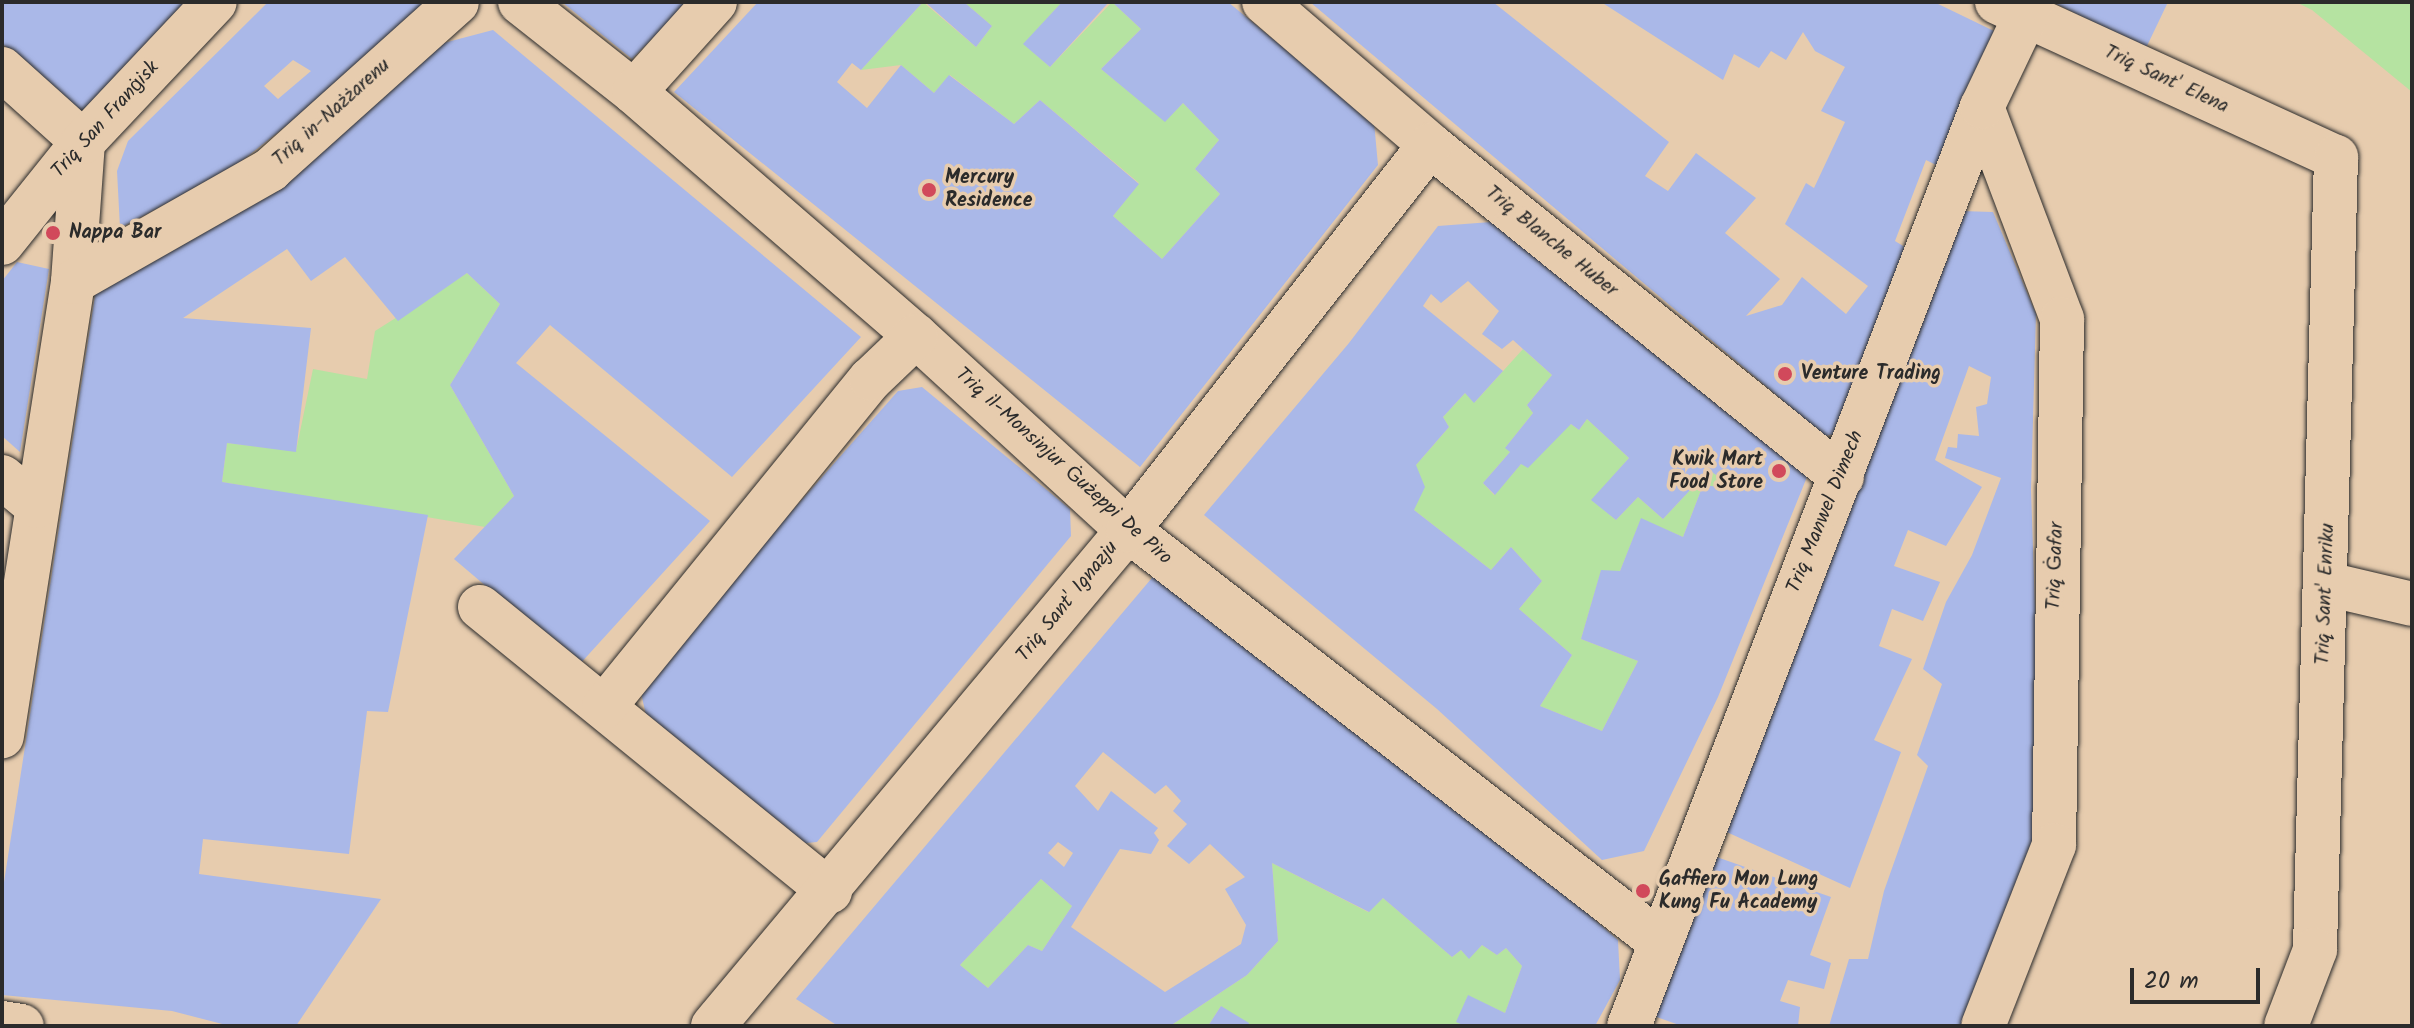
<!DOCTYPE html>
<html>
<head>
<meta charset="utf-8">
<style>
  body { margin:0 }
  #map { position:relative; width:2414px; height:1028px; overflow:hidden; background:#e7ccae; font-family:Kalam,sans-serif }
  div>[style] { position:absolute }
  .green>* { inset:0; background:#b5e3a1 }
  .building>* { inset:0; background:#aab8e8 }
  .roads { filter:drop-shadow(0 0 2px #2b2b2b) drop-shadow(0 0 2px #2b2b2b) }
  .minor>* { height:44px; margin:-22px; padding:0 22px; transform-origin:22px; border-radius:22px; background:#e7ccae }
  .dots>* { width:22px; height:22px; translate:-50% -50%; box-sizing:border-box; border:4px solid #e7ccae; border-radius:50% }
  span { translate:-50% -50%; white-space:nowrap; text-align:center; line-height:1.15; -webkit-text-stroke:7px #e7ccae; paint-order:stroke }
  .street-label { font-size:20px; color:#2b2b2b }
  .poi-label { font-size:20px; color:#2b2b2b; font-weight:700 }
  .left { translate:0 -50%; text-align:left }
  .right { translate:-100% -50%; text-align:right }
  .frame { position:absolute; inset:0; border:4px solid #2b2b2b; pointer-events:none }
  .scale { position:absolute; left:2130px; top:968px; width:130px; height:36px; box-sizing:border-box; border:4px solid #2b2b2b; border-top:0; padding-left:10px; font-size:24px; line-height:28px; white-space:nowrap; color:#2b2b2b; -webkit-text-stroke:6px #e7ccae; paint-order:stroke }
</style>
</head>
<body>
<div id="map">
  <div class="green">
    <i style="clip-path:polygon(923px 2px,976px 47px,992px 26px,964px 2px,1062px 2px,1024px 44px,1050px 67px,1112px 2px,1141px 29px,1101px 69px,1165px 121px,1183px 103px,1219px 140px,1195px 169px,1220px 194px,1162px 259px,1113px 216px,1139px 183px,1040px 100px,1014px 124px,950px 75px,934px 93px,901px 65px,861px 70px)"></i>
    <i style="clip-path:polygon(2296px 2px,2412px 2px,2412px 92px,2312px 10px)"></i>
    <i style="clip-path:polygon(467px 273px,500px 304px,450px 385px,514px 496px,485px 527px,222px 482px,227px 443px,296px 451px,313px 369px,367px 379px,375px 331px)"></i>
    <i style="clip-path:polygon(1523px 349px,1552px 375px,1527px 405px,1533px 413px,1506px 447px,1510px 452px,1483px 483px,1494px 495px,1521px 464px,1571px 424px,1579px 430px,1587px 419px,1629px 458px,1592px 500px,1616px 520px,1638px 497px,1663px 519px,1709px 470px,1736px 489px,1703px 485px,1683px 537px,1641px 519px,1620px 571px,1601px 571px,1581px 639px,1638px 661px,1602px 731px,1540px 706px,1572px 655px,1519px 609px,1542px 581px,1511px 547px,1491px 570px,1414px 510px,1416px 465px,1449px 427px,1443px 417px,1465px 393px,1475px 402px)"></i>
    <i style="clip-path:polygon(1272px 863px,1368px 912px,1383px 898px,1452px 957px,1461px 950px,1469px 958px,1482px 945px,1497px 955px,1506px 948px,1522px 966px,1505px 1013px,1468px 996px,1457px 1021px,1465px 1026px,1248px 1026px,1221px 1006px,1208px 1026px,1170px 1026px,1247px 975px,1278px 941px)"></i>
    <i style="clip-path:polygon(1041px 879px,1072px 906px,1042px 951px,1028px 945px,988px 988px,960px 965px)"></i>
  </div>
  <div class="building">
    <i style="clip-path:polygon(2px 2px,190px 2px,77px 116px,2px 43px)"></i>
    <i style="clip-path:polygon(evenodd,268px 2px,430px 2px,392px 42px,229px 171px,120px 228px,117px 171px,128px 141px,268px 2px,293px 60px,311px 71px,278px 99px,264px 86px,293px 60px)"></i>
    <i style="clip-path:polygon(562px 2px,688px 2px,632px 59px)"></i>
    <i style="clip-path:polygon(758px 2px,923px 2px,861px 70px,852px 63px,837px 82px,867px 108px,901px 65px,934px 93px,949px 75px,1014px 124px,1040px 100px,1139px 184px,1113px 216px,1162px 259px,1220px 194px,1195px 169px,1219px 140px,1183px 103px,1165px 122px,1101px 69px,1141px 29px,1112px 2px,1228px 2px,1374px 122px,1378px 165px,1140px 467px,674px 92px)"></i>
    <i style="clip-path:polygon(925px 2px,964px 2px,992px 26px,976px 47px)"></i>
    <i style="clip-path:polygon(1062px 2px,1109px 2px,1050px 67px,1023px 44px)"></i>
    <i style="clip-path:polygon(1310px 2px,1493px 2px,1669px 142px,1645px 176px,1668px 191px,1696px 153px,1756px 198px,1725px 233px,1780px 279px,1746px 316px,1782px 305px,1802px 277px,1846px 314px,1868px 286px,1785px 224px,1806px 183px,1814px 188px,1845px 122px,1821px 111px,1845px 67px,1815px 51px,1803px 32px,1786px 60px,1771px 51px,1759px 68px,1734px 54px,1723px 80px,1601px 2px,1934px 2px,1994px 31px,1938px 166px,1926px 160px,1895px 241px,1908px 249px,1840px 433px,1825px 436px)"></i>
    <i style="clip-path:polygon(2052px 2px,2168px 2px,2146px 48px)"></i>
    <i style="clip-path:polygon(493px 30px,861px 337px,732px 477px,550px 325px,516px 363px,710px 521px,579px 665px,454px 559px,514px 496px,450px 385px,500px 304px,467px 273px,398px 321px,345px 257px,311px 281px,287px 249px,183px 318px,311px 328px,296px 452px,227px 443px,222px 482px,428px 515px,388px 712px,367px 711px,349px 854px,203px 839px,199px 874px,381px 899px,296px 1026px,230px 1026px,172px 1011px,2px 995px,2px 895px,96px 289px,436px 45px)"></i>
    <i style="clip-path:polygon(1961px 211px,1993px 212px,2036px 314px,2031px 490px,2040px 753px,2035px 861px,1968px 1026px,1829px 1026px,1849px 959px,1868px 959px,1884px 891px,1928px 766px,1917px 755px,1942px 684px,1923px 669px,1946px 602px,1972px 555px,2001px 478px,1945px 458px,1948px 447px,1957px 448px,1958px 434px,1979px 436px,1976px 407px,1987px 404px,1991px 377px,1969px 366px,1935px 460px,1982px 487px,1946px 546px,1908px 530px,1894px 566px,1940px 582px,1923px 621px,1892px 609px,1879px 646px,1912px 659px,1874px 740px,1901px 752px,1850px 888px,1720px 829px)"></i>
    <i style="clip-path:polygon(evenodd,1491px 222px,1809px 472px,1718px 697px,1644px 851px,1602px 860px,1437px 709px,1204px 515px,1349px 343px,1438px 226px,1491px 222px,1468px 281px,1499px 311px,1482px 334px,1502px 349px,1513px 340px,1552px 375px,1527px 405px,1533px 413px,1505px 448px,1510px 452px,1483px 483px,1495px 495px,1521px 464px,1528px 468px,1571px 424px,1579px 430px,1587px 419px,1629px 458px,1591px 500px,1616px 520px,1638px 497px,1663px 519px,1709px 470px,1736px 489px,1703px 485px,1683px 537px,1641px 518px,1620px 571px,1601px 570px,1581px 639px,1638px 661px,1602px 731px,1540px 706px,1572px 655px,1519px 609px,1542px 581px,1511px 547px,1491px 570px,1414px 510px,1425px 487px,1416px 465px,1449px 427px,1443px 417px,1465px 393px,1474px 403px,1503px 371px,1423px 306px,1431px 294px,1441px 303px,1468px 281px)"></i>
    <i style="clip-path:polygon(17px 262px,49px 269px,20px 452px,2px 436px,2px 281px)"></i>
    <i style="clip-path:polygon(922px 387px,1070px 509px,1071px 536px,817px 842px,797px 844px,648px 724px,639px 684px,898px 391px)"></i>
    <i style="clip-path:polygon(evenodd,1162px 566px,1480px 820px,1618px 940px,1620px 980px,1595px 1026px,1465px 1026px,1456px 1022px,1468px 995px,1505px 1013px,1522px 966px,1506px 948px,1497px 955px,1482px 945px,1469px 959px,1461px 950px,1452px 957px,1383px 898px,1369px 912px,1272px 863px,1278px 941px,1247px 975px,1170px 1026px,838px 1026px,796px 999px,1162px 566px,1103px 752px,1155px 794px,1166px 785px,1181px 801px,1173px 811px,1187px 824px,1167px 846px,1189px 864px,1210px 844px,1245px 877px,1225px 889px,1246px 925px,1241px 944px,1165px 992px,1071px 927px,1120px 849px,1151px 854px,1159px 840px,1154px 833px,1158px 828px,1111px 791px,1098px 811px,1075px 786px,1103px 752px,1162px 566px,1058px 842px,1073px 853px,1064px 867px,1048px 853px,1058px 842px,1162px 566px,1041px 879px,1072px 906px,1042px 951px,1028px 945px,988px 988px,960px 965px,1041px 879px)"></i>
    <i style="clip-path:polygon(1711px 855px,1831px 897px,1810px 955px,1831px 963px,1824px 989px,1788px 980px,1780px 1001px,1800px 1007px,1798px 1026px,1682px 1026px,1651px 1015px)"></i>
    <i style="clip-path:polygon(1221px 1006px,1249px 1023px,1248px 1026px,1208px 1026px)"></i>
  </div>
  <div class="roads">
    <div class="minor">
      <i style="left:520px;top:2px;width:145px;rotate:38.3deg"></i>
      <i style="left:634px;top:92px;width:373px;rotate:40.9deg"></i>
      <i style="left:916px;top:336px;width:287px;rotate:42.5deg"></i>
      <i style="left:1128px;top:530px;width:671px;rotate:37.74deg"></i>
      <i style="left:1264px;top:2px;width:219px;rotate:40.7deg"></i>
      <i style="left:1430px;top:145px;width:529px;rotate:38.86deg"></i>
      <i style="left:1997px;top:2px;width:373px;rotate:24.6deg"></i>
      <i style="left:2336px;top:157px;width:793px;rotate:91.52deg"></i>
      <i style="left:2315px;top:950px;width:81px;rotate:110.9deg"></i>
      <i style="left:2px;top:69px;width:109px;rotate:42deg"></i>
      <i style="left:83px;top:142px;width:140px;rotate:94.1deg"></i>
      <i style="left:73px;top:282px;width:460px;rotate:98.9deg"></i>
      <i style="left:634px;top:92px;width:121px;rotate:-48deg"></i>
      <i style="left:1982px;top:107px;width:227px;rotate:69.3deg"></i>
      <i style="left:2062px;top:319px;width:526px;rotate:90.87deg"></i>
      <i style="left:2054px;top:845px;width:194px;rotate:111.4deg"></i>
      <i style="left:2px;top:243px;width:129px;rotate:-51.3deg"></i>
      <i style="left:83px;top:142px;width:192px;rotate:-46.7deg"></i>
      <i style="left:73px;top:282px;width:227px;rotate:-29.6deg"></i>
      <i style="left:270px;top:170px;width:251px;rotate:-41.9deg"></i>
      <i style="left:2px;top:477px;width:45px;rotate:39.6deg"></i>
      <i style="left:2327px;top:584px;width:87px;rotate:13.2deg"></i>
      <i style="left:480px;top:607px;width:451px;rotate:39.1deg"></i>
      <i style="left:604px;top:707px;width:423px;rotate:-50.9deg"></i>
      <i style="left:871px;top:379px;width:62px;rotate:-43.7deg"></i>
      <i style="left:2px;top:1023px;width:20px;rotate:9deg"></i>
      <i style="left:713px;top:1026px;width:647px;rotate:-50.08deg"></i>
      <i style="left:1128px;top:530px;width:489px;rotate:-51.9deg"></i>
      <i style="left:1629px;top:1026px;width:984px;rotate:-68.99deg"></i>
      <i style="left:1982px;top:107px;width:116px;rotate:-64.5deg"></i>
    </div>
  </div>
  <div class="dots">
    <i style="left:929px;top:190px;background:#d1495b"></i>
    <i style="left:53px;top:233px;background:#d1495b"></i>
    <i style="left:1785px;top:374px;background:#d1495b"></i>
    <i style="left:1779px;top:471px;background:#d1495b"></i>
    <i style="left:1643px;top:891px;background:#d1495b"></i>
  </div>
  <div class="street-label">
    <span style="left:2166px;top:80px;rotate:25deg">Triq Sant' Elena</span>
    <span style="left:332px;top:113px;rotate:-42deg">Triq in-Nażżarenu</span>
    <span style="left:106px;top:120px;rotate:-48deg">Triq San Franġisk</span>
    <span style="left:1551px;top:242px;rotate:39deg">Triq Blanche Huber</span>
    <span style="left:1063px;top:467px;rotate:42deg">Triq il-Monsinjur Ġużeppi De Piro</span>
    <span style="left:1826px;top:512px;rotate:-68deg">Triq Manwel Dimech</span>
    <span style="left:2056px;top:566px;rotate:-88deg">Triq Ġafar</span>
    <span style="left:2326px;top:594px;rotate:-88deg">Triq Sant' Enriku</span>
    <span style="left:1068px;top:602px;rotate:-51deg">Triq Sant' Ignazju</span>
  </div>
  <div class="poi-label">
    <span class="left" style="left:945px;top:190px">Mercury<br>Residence</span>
    <span class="left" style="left:69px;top:233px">Nappa Bar</span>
    <span class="left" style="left:1801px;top:374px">Venture Trading</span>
    <span class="right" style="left:1763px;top:472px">Kwik Mart<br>Food Store</span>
    <span class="left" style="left:1659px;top:892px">Gaffiero Mon Lung<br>Kung Fu Academy</span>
  </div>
  <div class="frame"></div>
  <div class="scale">20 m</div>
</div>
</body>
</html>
